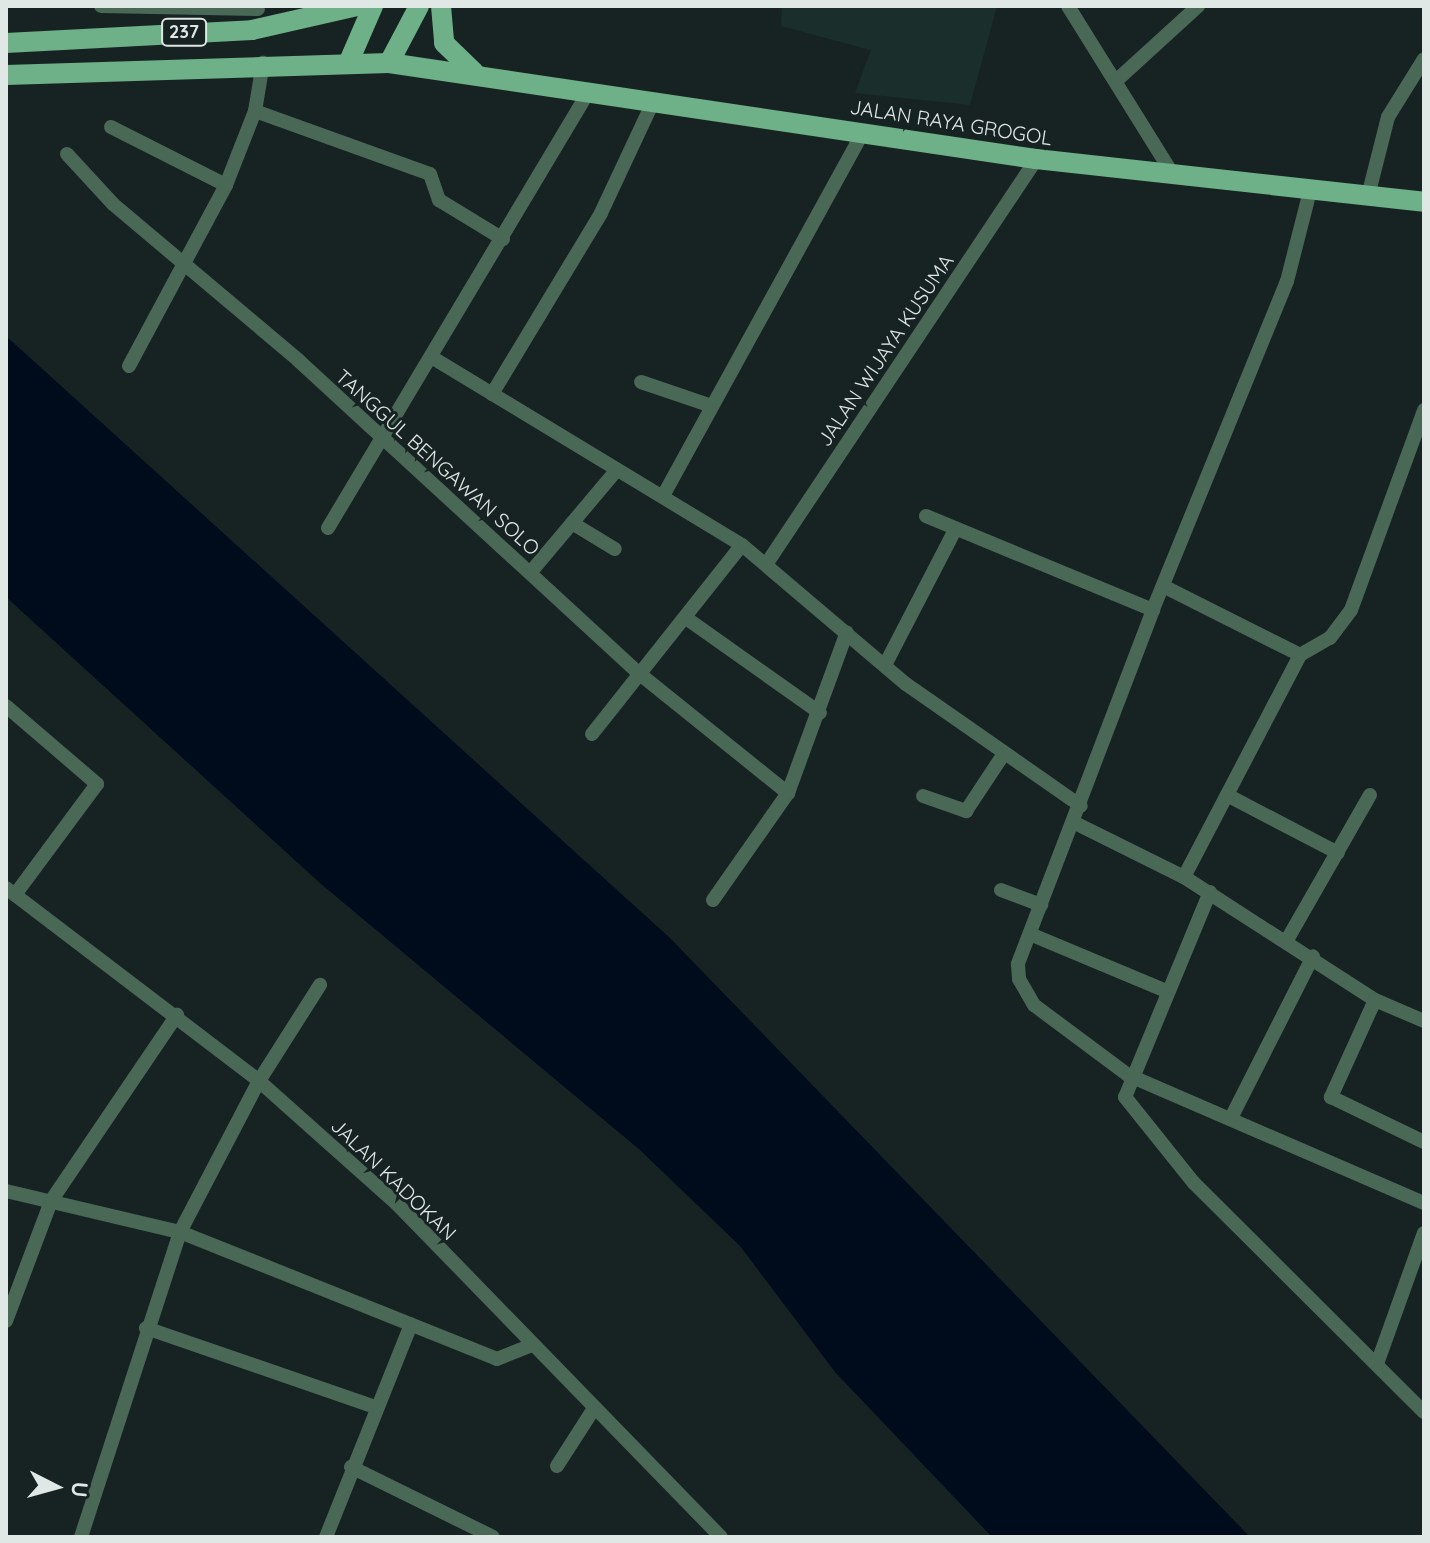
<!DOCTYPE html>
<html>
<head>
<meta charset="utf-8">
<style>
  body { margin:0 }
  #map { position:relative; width:1430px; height:1543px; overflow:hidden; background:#172322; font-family:Quicksand,sans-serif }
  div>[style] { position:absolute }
  .built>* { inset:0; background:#1a2e2c }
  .water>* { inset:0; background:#000b1b }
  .minor>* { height:14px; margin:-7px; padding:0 7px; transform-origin:7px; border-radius:7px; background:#496855 }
  .primary>* { height:20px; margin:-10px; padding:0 10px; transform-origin:10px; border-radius:10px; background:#6eb088 }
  span { translate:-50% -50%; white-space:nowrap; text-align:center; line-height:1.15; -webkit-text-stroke:6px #172322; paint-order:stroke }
  .shield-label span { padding:2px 6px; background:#172322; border:2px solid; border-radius:6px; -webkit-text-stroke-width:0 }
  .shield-label { font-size:18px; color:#e0e8e6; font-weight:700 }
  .street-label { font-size:20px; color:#e0e8e6 }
  .frame { position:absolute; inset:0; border:8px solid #e0e8e6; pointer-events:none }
  .north { position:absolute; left:16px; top:1447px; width:80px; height:80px; -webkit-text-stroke:6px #172322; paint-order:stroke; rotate:96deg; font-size:22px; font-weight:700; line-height:32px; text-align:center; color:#e0e8e6 }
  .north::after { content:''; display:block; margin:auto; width:28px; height:36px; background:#e0e8e6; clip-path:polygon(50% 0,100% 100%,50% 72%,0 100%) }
</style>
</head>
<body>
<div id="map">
  <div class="built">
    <i style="clip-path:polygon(782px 6px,997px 6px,970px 105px,855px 93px,871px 50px,781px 26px)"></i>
  </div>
  <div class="water">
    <i style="clip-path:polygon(6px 336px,670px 938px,1250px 1537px,992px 1537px,835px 1372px,740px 1246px,640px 1150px,321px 884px,6px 597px)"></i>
  </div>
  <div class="minor">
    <i style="left:101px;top:6px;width:157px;rotate:1.1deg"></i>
    <i style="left:1068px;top:6px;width:200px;rotate:58.1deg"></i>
    <i style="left:1117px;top:80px;width:110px;rotate:-42.4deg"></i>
    <i style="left:255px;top:111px;width:186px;rotate:19.8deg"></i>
    <i style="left:430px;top:174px;width:28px;rotate:71deg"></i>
    <i style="left:439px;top:200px;width:75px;rotate:31.4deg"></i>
    <i style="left:111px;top:127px;width:129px;rotate:26.8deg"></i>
    <i style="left:67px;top:154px;width:68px;rotate:47.4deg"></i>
    <i style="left:113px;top:204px;width:242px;rotate:40.1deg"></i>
    <i style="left:298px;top:360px;width:466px;rotate:42.6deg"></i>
    <i style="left:641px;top:675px;width:189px;rotate:38.8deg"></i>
    <i style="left:1310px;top:191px;width:93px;rotate:104.3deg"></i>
    <i style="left:1287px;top:281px;width:355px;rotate:112.2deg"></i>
    <i style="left:1153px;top:610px;width:379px;rotate:110.9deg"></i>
    <i style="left:1018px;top:964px;width:15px;rotate:86deg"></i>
    <i style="left:1019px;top:979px;width:30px;rotate:60deg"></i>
    <i style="left:1034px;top:1005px;width:117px;rotate:36.7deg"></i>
    <i style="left:1128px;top:1075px;width:322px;rotate:23.4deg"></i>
    <i style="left:1368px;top:196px;width:81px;rotate:-75.8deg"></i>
    <i style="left:1388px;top:117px;width:68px;rotate:-58.2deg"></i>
    <i style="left:433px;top:358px;width:361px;rotate:31.2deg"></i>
    <i style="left:742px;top:545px;width:215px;rotate:40.3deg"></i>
    <i style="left:906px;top:684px;width:213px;rotate:34.9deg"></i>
    <i style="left:129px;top:366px;width:205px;rotate:-61.8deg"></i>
    <i style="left:226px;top:185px;width:79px;rotate:-68.6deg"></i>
    <i style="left:255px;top:111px;width:49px;rotate:-80.5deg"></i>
    <i style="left:641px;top:382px;width:75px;rotate:18.7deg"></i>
    <i style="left:492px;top:394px;width:211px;rotate:-58.9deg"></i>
    <i style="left:601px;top:213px;width:123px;rotate:-64.9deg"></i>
    <i style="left:663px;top:496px;width:415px;rotate:-61.2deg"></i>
    <i style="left:926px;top:516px;width:246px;rotate:22.5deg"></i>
    <i style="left:572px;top:523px;width:50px;rotate:31.2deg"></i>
    <i style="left:328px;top:528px;width:509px;rotate:-59.15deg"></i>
    <i style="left:767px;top:563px;width:485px;rotate:-56.3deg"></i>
    <i style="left:530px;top:573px;width:133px;rotate:-49.9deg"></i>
    <i style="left:1165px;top:587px;width:151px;rotate:26.7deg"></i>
    <i style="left:686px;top:618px;width:164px;rotate:35.3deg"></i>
    <i style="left:885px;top:665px;width:152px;rotate:-62.6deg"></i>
    <i style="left:6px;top:706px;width:120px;rotate:40.6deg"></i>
    <i style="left:97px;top:784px;width:138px;rotate:126.5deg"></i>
    <i style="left:592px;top:734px;width:241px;rotate:-51.6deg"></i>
    <i style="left:1227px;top:795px;width:125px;rotate:27.6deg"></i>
    <i style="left:923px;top:796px;width:46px;rotate:19.2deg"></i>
    <i style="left:966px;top:811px;width:67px;rotate:-56.5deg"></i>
    <i style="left:1073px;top:822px;width:124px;rotate:26.4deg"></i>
    <i style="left:1184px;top:877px;width:227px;rotate:32.8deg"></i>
    <i style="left:1375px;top:1000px;width:53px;rotate:23.2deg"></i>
    <i style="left:1184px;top:877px;width:250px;rotate:-62.4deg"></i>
    <i style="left:1300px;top:655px;width:34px;rotate:-30deg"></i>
    <i style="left:1330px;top:638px;width:35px;rotate:-53deg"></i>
    <i style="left:1351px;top:610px;width:213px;rotate:-69.9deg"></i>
    <i style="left:6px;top:888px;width:318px;rotate:37.3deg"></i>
    <i style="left:259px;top:1081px;width:186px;rotate:41.7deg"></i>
    <i style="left:398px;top:1205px;width:463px;rotate:45.8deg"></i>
    <i style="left:1001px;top:890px;width:43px;rotate:20.6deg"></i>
    <i style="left:1210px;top:892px;width:222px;rotate:112.5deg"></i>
    <i style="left:1125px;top:1097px;width:110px;rotate:51.3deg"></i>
    <i style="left:1194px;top:1183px;width:325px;rotate:44.9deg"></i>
    <i style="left:713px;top:900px;width:131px;rotate:-55deg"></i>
    <i style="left:788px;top:793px;width:171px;rotate:-69.9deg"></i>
    <i style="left:1030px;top:934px;width:147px;rotate:22.7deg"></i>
    <i style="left:1287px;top:940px;width:167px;rotate:-60.2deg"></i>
    <i style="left:1375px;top:1000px;width:107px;rotate:114.4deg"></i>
    <i style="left:1331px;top:1097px;width:103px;rotate:25.8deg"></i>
    <i style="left:1232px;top:1116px;width:179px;rotate:-63.1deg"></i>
    <i style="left:6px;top:1191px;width:179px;rotate:13.3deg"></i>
    <i style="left:180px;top:1232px;width:341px;rotate:21.8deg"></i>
    <i style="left:497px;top:1359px;width:37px;rotate:-22deg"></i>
    <i style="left:6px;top:1321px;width:128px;rotate:-69.4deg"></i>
    <i style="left:51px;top:1201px;width:225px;rotate:-55.9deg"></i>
    <i style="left:146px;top:1328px;width:242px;rotate:19deg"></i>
    <i style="left:1377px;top:1364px;width:139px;rotate:-70.3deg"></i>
    <i style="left:557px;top:1466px;width:67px;rotate:-57.3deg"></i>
    <i style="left:351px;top:1467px;width:158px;rotate:26.2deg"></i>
    <i style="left:81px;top:1537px;width:321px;rotate:-72deg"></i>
    <i style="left:180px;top:1232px;width:170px;rotate:-62.4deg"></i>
    <i style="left:259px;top:1081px;width:114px;rotate:-57.6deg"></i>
    <i style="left:326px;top:1537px;width:229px;rotate:-68.2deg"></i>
  </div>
  <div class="primary">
    <i style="left:441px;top:6px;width:37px;rotate:85deg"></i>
    <i style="left:444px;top:43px;width:42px;rotate:44deg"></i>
    <i style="left:6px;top:43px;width:246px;rotate:-3deg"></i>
    <i style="left:252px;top:30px;width:109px;rotate:-12.8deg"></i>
    <i style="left:350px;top:59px;width:58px;rotate:-66.5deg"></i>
    <i style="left:389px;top:63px;width:64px;rotate:-62.2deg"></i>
    <i style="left:6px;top:75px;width:383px;rotate:-1.8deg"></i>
    <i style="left:389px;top:63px;width:654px;rotate:8.44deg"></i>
    <i style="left:1036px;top:159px;width:390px;rotate:6.3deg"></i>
  </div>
  <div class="shield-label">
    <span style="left:184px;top:32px">237</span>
  </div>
  <div class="street-label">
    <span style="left:951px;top:122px;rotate:9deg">JALAN RAYA GROGOL</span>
    <span style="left:885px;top:350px;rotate:-56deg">JALAN WIJAYA KUSUMA</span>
    <span style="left:438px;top:462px;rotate:42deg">TANGGUL BENGAWAN SOLO</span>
    <span style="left:394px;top:1179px;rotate:44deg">JALAN KADOKAN</span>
  </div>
  <div class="frame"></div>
  <div class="north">U</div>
</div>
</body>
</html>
